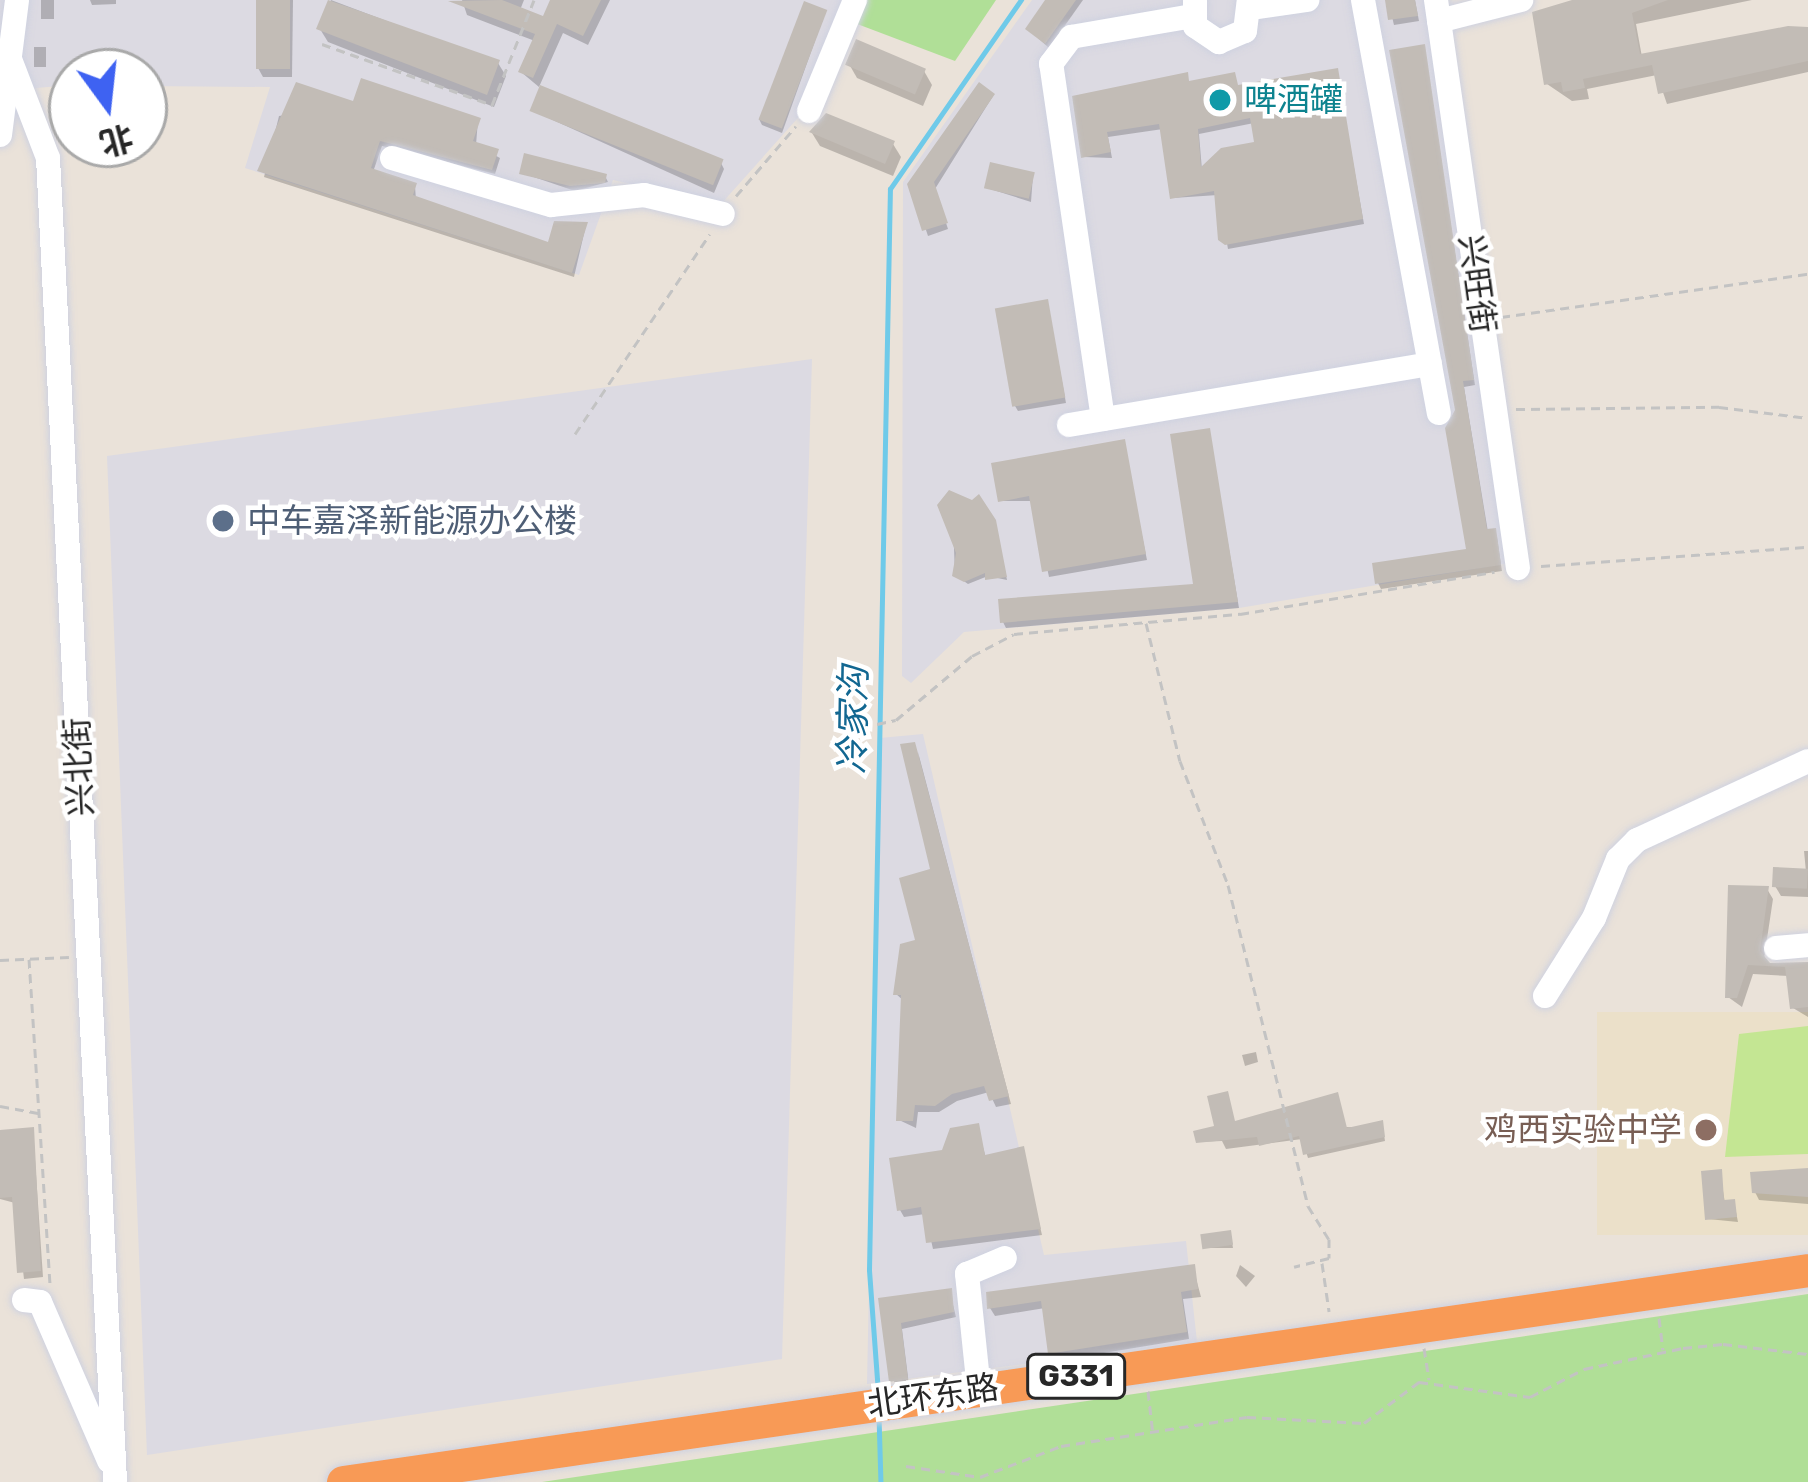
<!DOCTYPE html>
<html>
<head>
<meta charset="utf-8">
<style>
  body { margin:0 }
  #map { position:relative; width:1808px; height:1482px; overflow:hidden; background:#eae2d9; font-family:Rubik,"Noto Sans SC",sans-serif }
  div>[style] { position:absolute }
  .industrial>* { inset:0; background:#dcdae2 }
  .education>* { inset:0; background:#ebe0c9; transform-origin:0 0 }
  .green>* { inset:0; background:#b0df97 }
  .pitch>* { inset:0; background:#c4e693 }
  .shadow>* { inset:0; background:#0003; transform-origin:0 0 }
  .stream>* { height:4.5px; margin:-2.25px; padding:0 2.25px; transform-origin:2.25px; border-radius:2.25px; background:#6fcae9 }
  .building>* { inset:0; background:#c2bcb6; transform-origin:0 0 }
  .path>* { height:3px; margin-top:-1.5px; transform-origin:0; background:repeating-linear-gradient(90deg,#c3c3c3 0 9px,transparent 0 15px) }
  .roads { filter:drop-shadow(0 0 3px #cfd2e0) drop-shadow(0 0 3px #cfd2e0) }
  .minor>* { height:24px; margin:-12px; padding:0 12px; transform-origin:12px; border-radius:12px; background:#fff }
  .highway>* { height:33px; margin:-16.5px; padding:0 16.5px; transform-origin:16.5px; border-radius:16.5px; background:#f89a56 }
  .dots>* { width:33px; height:33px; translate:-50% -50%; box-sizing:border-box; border:6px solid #fff; border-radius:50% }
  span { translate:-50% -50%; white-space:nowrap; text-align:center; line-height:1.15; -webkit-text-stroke:9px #fff; paint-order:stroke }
  .shield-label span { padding:3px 9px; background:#fff; border:3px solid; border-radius:9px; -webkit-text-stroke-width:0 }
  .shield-label { font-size:30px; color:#272727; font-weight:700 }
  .culture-label { font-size:33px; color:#0d838f }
  .left { translate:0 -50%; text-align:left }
  .street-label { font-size:33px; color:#272727 }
  .service-label { font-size:33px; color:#4e5e75 }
  .education-label { font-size:33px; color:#785e54 }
  .right { translate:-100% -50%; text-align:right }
  .water-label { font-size:36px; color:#126791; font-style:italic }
  .north { position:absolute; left:48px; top:48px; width:120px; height:120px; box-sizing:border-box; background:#fff; border:3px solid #a9a9a9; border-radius:50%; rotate:165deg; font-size:33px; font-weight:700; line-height:48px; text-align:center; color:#272727 }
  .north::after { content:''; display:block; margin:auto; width:42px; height:54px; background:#3e62f2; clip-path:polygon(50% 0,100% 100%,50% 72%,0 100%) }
</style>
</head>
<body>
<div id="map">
  <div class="industrial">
    <i style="clip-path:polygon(0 0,850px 0,805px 110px,721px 204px,613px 180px,579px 275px,245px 168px,270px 87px,144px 86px,144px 72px,72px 72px,72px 85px,0 91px)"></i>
    <i style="clip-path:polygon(1032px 0,1425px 0,1510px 563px,1239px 608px,964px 632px,911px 683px,902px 676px,903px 182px)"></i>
    <i style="clip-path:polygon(812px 359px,782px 1359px,147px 1455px,107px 456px)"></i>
    <i style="clip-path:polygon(923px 734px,1044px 1255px,1186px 1241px,1197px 1342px,867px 1384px,880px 738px)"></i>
  </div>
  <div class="education">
    <i style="left:1808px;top:1012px;width:223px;height:211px;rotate:90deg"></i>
  </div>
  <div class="green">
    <i style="clip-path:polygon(862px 0,996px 0,955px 61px,852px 22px)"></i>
    <i style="clip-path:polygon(1808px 1294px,1808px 1482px,542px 1482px)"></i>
  </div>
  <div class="pitch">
    <i style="clip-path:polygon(1808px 1026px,1808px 1154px,1725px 1157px,1739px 1034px)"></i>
  </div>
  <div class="shadow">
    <i style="left:41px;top:0;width:13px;height:19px"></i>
    <i style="clip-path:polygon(90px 0,116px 0,116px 4px,92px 5px)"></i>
    <i style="clip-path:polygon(259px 0,293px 0,292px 77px,263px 77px,258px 68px)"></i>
    <i style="clip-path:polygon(331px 0,498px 63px,506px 76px,494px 107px,328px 42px,320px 29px)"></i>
    <i style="clip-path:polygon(462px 0,524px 0,520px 10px,544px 20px,554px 0,610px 0,588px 45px,563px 33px,539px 87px,521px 72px,535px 41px,467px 15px)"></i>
    <i style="clip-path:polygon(1049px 0,1083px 0,1049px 48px,1028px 29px)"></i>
    <i style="clip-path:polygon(1388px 0,1415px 0,1419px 21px,1394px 25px)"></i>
    <i style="clip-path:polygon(1586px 0,1752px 0,1636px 24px,1642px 57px,1808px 27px,1808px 72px,1667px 104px,1657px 75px,1587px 89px,1589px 99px,1572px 101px,1547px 84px)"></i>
    <i style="clip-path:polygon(825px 13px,782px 133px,762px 125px,759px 119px)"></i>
    <i style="left:34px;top:47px;width:12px;height:20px"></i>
    <i style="clip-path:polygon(1424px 48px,1475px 385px,1464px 387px,1488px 532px,1497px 537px,1502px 571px,1381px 589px,1378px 583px,1469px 552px)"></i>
    <i style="left:82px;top:54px;width:19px;height:11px;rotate:3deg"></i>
    <i style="clip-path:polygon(849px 64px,924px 71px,932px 85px,923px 106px,857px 78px)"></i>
    <i style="clip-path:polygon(evenodd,1337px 72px,1364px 224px,1228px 249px,1218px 195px,1173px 198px,1163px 129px,1108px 137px,1112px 158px,1084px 157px,1076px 99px,1186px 76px,1190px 84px,1234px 75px,1238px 88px,1337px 72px,1254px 123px,1257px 143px,1202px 170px,1199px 134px,1254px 123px)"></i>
    <i style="clip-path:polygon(993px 96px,935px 189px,948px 229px,928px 236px,911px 185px)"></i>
    <i style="clip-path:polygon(355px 105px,478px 120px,476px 145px,500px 158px,495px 174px,382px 146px,373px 172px,415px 186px,416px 200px,550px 246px,586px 225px,574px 277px,264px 177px,279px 116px)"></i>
    <i style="clip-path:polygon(533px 111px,721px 163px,724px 169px,714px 193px)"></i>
    <i style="clip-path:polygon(812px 133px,893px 144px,901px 157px,893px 176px,820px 146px)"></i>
    <i style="clip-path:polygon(522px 173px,605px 176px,608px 182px,575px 191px)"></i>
    <i style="clip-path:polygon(1033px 175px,1031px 202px,987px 188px)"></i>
    <i style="clip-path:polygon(1047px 302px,1066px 403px,1018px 411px,1015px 406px)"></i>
    <i style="clip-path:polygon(1209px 431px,1239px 608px,1006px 628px,1003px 622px,1197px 587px)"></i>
    <i style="clip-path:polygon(1123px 442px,1147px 560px,1049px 577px,1033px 501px,1001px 501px)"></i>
    <i style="clip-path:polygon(953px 523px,996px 526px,1007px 580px,988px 576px,968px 584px,955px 575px)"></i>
    <i style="clip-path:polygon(918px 752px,1011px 1104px,996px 1107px,989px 1092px,957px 1101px,939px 1112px,918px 1112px,916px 1128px,899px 1120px,904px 1001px,896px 994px,919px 943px,933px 871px)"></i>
    <i style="clip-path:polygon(1804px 851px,1808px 851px,1808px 897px,1781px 896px,1775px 886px,1806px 872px)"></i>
    <i style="clip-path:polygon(1767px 889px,1773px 899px,1764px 959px,1769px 966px,1808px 964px,1808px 1017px,1793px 1008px,1789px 976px,1753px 974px,1742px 1007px,1728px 997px)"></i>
    <i style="clip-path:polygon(1256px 1052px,1258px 1062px,1245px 1066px,1242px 1055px)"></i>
    <i style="clip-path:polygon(1235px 1124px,1383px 1128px,1385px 1141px,1308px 1158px,1302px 1139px,1226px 1149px,1222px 1141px,1199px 1142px)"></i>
    <i style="clip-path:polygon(977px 1126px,986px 1158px,1022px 1149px,1042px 1235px,933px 1249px,925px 1214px,904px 1217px,900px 1210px)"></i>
    <i style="clip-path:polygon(33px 1130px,43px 1277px,24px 1279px,15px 1203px,0 1199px,0 1133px)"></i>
    <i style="clip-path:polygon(1808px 1172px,1808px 1204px,1759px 1200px,1755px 1192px)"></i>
    <i style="clip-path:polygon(1720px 1173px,1725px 1203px,1734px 1202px,1738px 1222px,1708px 1219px)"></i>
    <i style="clip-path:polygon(1231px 1236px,1233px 1248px,1205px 1248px)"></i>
    <i style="clip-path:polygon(1240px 1265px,1255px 1276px,1246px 1287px,1236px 1276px)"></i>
    <i style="clip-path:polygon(1193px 1267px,1201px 1297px,1183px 1299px,1189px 1339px,1055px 1361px,1045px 1308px,995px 1316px,990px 1308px)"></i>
    <i style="clip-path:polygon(950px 1292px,956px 1317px,902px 1329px,909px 1385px,895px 1387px,881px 1301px)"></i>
  </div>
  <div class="stream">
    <i style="left:878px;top:1393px;width:123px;rotate:-94.2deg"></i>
    <i style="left:869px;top:1270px;width:1081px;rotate:-88.89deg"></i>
    <i style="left:890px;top:189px;width:230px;rotate:-55.3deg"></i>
    <i style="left:879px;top:1416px;width:66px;rotate:88.3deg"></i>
  </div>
  <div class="building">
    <i style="left:256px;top:0;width:34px;height:69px"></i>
    <i style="clip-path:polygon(328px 0,500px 60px,487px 95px,316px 29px)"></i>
    <i style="clip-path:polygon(502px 0,543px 16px,550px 0,601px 0,583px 36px,557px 24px,533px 78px,518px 72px,535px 34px,448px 1px)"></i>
    <i style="clip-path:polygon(1045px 0,1076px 0,1045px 44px,1025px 29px)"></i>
    <i style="clip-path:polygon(1385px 0,1415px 0,1418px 16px,1388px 20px)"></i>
    <i style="clip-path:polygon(1572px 0,1668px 0,1632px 13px,1640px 54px,1788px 26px,1808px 27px,1808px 61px,1658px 94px,1652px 65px,1583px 79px,1585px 88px,1563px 92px,1561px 82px,1544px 85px,1532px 12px)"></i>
    <i style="left:804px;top:1px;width:25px;height:127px;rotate:21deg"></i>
    <i style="left:856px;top:39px;width:76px;height:28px;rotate:23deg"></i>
    <i style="clip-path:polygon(1425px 44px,1474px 380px,1463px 381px,1487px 529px,1496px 528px,1501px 565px,1375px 584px,1372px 563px,1466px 549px,1445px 428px,1455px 410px,1389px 50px)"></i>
    <i style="clip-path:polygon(evenodd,1338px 68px,1363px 219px,1225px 245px,1218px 240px,1214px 191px,1170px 199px,1159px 124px,1107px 132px,1111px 152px,1081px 158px,1072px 96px,1188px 72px,1189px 81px,1235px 72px,1238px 85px,1338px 68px,1250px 118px,1254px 142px,1221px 148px,1201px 167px,1198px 129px,1250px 118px)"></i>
    <i style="clip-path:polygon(361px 78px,481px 118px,473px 141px,499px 149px,492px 170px,380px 141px,371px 168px,417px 183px,413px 195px,548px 242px,554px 221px,588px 222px,572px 273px,257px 171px,296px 82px,353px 101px)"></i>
    <i style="clip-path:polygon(979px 82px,995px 94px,934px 182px,948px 223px,922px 231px,907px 184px)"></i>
    <i style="left:540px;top:85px;width:198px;height:28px;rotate:22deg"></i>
    <i style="clip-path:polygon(826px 113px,895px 141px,885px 164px,809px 132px)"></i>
    <i style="clip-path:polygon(524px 153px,607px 174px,605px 183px,570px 186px,519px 174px)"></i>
    <i style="left:990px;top:162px;width:46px;height:27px;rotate:13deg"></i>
    <i style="left:1048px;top:299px;width:100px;height:54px;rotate:80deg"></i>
    <i style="clip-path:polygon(1210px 428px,1238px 602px,1000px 623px,998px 599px,1193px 584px,1170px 434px)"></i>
    <i style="clip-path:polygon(1125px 439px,1146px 554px,1042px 572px,1029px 496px,998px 502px,991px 463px)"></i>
    <i style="clip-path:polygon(949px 490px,972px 500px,979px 494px,996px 520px,1007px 577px,985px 580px,985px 573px,964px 582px,952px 576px,956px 553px,937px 505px)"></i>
    <i style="clip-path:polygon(915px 742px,1009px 1096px,989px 1101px,984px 1086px,952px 1094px,935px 1106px,915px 1105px,913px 1121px,896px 1121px,901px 995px,893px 995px,900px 944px,915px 940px,899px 878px,930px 869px,900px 744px)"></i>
    <i style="left:1773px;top:867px;width:35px;height:20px;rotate:3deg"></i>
    <i style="clip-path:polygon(1728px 885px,1769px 886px,1760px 951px,1770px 963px,1808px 962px,1808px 1007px,1790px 1009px,1785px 967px,1748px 965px,1737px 998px,1725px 998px)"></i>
    <i style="clip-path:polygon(1228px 1091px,1235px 1121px,1338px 1092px,1347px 1128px,1383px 1120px,1385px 1137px,1303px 1155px,1299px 1136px,1259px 1146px,1257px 1137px,1196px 1143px,1193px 1131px,1214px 1126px,1207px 1096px)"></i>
    <i style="clip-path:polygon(979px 1123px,985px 1155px,1024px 1146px,1041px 1229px,926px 1243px,921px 1207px,897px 1211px,889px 1158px,942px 1150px,950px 1128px)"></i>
    <i style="clip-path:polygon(34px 1127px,41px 1271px,17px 1273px,12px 1197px,0 1198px,0 1130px)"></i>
    <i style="clip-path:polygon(1808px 1168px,1808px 1197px,1752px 1193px,1750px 1172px)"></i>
    <i style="clip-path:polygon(1722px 1169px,1724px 1200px,1735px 1199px,1737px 1217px,1705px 1220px,1701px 1171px)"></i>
    <i style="left:1231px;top:1230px;width:15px;height:31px;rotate:82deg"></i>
    <i style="clip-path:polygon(1195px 1264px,1198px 1289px,1181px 1292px,1187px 1332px,1048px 1354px,1041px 1301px,987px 1309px,986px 1292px)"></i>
    <i style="clip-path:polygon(952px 1288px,954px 1312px,901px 1323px,908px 1379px,889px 1382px,878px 1298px)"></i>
  </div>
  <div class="path">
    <i style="left:322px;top:44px;width:181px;rotate:19.7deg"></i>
    <i style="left:492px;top:105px;width:113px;rotate:-68.2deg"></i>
    <i style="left:736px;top:196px;width:92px;rotate:-49.4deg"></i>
    <i style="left:1501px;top:317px;width:310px;rotate:-8deg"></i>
    <i style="left:1516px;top:409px;width:203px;rotate:-0.6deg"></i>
    <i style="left:1719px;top:407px;width:90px;rotate:7deg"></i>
    <i style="left:575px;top:434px;width:241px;rotate:-56deg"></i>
    <i style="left:1541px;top:566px;width:268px;rotate:-4.1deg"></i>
    <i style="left:1146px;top:623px;width:142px;rotate:76.2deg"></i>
    <i style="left:1180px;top:761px;width:133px;rotate:68.8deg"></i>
    <i style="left:1228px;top:885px;width:331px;rotate:76deg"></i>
    <i style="left:1308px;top:1206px;width:39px;rotate:58deg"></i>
    <i style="left:1329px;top:1239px;width:19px;rotate:90deg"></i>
    <i style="left:1329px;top:1258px;width:36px;rotate:166deg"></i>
    <i style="left:877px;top:724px;width:19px;rotate:-12deg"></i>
    <i style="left:896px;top:720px;width:99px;rotate:-40.1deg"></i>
    <i style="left:972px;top:656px;width:47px;rotate:-27.6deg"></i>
    <i style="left:1014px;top:634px;width:227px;rotate:-5.1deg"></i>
    <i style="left:1240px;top:614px;width:258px;rotate:-9.4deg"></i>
    <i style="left:29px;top:959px;width:326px;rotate:86.3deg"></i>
    <i style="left:0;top:960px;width:69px;rotate:-2.5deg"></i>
    <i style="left:0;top:1106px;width:44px;rotate:10.5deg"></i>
    <i style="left:1322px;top:1263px;width:49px;rotate:81.7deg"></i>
    <i style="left:1659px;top:1318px;width:32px;rotate:83deg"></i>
    <i style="left:1424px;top:1348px;width:32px;rotate:81deg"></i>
    <i style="left:1148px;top:1391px;width:44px;rotate:83.5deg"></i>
    <i style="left:906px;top:1466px;width:75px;rotate:8.5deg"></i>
    <i style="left:980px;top:1477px;width:87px;rotate:-20.9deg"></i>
    <i style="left:1061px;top:1446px;width:188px;rotate:-8.9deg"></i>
    <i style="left:1247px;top:1417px;width:117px;rotate:2.9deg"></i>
    <i style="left:1364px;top:1423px;width:69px;rotate:-36.7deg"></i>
    <i style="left:1419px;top:1382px;width:112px;rotate:7.7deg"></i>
    <i style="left:1530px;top:1397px;width:61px;rotate:-27.4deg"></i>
    <i style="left:1584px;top:1369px;width:101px;rotate:-12deg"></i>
    <i style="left:1683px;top:1348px;width:40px;rotate:-5.7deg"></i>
    <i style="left:1723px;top:1344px;width:86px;rotate:6.7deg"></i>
  </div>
  <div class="roads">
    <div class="minor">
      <i style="left:1363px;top:0;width:420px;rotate:79.6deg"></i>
      <i style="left:1436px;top:0;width:574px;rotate:81.79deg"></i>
      <i style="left:1195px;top:1px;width:25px;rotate:90deg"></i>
      <i style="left:1195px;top:26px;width:29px;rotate:34deg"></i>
      <i style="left:1219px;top:42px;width:28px;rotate:-23deg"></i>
      <i style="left:1245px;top:31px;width:31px;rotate:-83deg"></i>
      <i style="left:1252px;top:8px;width:56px;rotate:-8.3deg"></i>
      <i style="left:1439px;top:21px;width:85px;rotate:-14.4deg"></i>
      <i style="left:10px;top:59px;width:106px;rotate:69deg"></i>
      <i style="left:48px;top:158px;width:1326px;rotate:87.1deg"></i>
      <i style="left:809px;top:111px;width:120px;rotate:-67.5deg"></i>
      <i style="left:0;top:135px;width:136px;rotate:-82.8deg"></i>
      <i style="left:392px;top:158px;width:166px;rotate:16.5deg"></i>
      <i style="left:551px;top:205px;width:94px;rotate:-6.1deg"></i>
      <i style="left:644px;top:195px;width:81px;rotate:13.5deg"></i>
      <i style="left:1103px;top:419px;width:359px;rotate:-98.3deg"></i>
      <i style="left:1051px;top:64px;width:34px;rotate:-53deg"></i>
      <i style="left:1071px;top:37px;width:124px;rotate:-9.8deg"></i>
      <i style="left:1069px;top:425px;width:366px;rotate:-9.6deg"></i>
      <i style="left:1776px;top:948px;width:32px;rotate:-5deg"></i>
      <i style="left:1545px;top:996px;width:92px;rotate:-57.9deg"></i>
      <i style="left:1594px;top:918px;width:64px;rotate:-67.9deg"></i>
      <i style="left:1618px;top:859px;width:27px;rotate:-45deg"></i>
      <i style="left:1637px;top:840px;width:188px;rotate:-24.8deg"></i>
      <i style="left:24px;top:1300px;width:16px;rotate:7deg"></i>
      <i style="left:40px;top:1302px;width:173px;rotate:66.5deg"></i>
      <i style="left:979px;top:1390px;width:117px;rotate:-95.9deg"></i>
      <i style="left:967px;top:1274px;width:41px;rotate:-22.8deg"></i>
    </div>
    <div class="highway">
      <i style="left:343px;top:1482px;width:1480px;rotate:-8.23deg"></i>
    </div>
  </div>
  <div class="dots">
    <i style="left:1220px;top:100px;background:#0f9aa8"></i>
    <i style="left:223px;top:521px;background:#5c6f8a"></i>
    <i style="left:1706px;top:1130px;background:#8d6e63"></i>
  </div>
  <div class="shield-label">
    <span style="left:1076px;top:1376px">G331</span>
  </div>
  <div class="culture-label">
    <span class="left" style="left:1244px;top:100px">啤酒罐</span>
  </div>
  <div class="street-label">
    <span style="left:1477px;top:284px;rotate:82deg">兴旺街</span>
    <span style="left:79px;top:767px;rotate:-93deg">兴北街</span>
    <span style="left:933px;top:1396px;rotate:-8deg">北环东路</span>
  </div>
  <div class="service-label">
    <span class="left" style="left:247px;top:521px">中车嘉泽新能源办公楼</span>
  </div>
  <div class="education-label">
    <span class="right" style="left:1682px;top:1130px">鸡西实验中学</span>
  </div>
  <div class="water-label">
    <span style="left:853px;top:720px;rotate:-89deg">冷家沟</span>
  </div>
  <div class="north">北</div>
</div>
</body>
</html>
